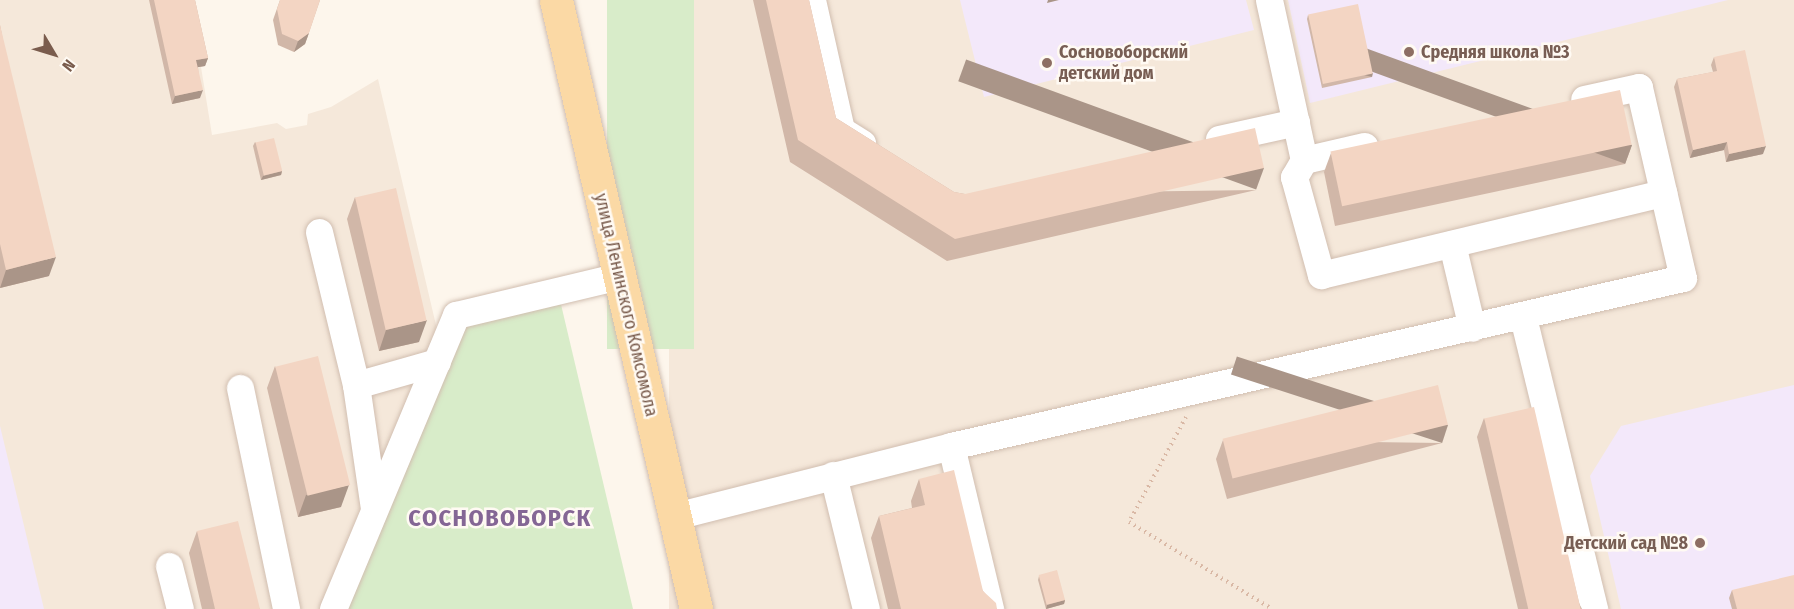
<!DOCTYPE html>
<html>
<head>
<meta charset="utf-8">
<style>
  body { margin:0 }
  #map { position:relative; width:1794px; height:609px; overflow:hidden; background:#fdf6ec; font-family:"Fira Sans Condensed",sans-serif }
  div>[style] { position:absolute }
  .residential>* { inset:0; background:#f5e8da; transform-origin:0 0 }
  .education>* { inset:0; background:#f3e8fa }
  .green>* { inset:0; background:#d8ecc9; transform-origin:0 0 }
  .path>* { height:4px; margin-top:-2px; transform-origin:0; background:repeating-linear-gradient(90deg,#d9b8a5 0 1.5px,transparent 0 6px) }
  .roads { filter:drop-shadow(0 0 2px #d1beb0) drop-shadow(0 0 2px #d1beb0) }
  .minor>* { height:27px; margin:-13.5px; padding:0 13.5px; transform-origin:13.5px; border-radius:13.5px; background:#fff }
  .major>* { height:33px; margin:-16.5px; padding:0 16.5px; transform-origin:16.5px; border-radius:16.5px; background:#fbd9a5 }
  .wall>* { inset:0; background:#d1b7a8 }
  .shaded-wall>* { inset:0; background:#aa9588; transform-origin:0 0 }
  .building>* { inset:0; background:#f3d5c3; transform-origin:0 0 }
  .dots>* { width:16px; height:16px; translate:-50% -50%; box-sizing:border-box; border:3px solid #fffaf3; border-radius:50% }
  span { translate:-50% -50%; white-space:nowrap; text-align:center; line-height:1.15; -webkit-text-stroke:5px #fffaf3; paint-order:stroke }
  .education-label { font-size:18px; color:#785e54; font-weight:700 }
  .left { translate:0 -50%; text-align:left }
  .right { translate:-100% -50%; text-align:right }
  .street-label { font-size:18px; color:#7a5c4d }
  .district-label { font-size:24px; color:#846695; font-weight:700; letter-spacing:1.5px }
  .north { position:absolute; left:24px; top:24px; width:60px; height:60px; -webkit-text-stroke:4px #fffaf3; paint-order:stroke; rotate:128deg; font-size:16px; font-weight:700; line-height:24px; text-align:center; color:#7a5c4d }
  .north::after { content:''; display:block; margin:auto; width:21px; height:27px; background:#7a5c4d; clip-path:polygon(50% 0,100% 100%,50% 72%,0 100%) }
</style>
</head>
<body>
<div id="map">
  <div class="residential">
    <i style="clip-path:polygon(0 0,149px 0,193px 68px,201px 67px,212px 135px,277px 123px,286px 129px,307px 125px,308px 114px,331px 107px,378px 79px,440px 342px,330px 609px,0 609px)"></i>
    <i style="left:669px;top:0;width:1125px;height:624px"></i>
  </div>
  <div class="education">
    <i style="clip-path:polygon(960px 0,1246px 0,1254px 30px,984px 97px)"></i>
    <i style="clip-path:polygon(1288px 0,1728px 0,1310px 103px)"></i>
    <i style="clip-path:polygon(1794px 385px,1794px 609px,1621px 609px,1590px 476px,1621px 426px)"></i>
    <i style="clip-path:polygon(0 426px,44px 609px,0 609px)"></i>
  </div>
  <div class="green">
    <i style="left:607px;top:0;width:87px;height:349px"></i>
    <i style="clip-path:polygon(559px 296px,633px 609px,343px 609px,464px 322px)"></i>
  </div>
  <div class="path">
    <i style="left:1186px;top:417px;width:119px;rotate:118.5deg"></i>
    <i style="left:1129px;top:522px;width:167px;rotate:31.3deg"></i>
  </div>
  <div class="roads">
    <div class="minor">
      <i style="left:812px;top:0;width:133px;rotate:77.4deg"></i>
      <i style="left:841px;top:130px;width:25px;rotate:32deg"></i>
      <i style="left:1269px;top:0;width:164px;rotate:77.7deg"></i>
      <i style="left:1304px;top:160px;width:20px;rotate:120deg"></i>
      <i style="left:1294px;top:177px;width:102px;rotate:74.6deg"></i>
      <i style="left:1321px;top:275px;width:352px;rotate:-13.5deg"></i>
      <i style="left:1219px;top:139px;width:79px;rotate:-12.4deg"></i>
      <i style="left:1304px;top:160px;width:62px;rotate:-13.1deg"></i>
      <i style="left:319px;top:232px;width:157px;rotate:76.4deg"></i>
      <i style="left:356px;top:385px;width:124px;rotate:81.7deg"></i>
      <i style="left:1452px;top:244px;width:86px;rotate:76.6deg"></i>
      <i style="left:1523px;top:317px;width:301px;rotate:76.3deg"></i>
      <i style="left:356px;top:385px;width:84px;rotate:-15.9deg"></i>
      <i style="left:240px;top:388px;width:226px;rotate:78.2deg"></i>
      <i style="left:951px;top:446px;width:168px;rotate:76.5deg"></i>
      <i style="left:833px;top:475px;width:138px;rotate:76.2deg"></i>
      <i style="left:675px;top:516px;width:285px;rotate:-14.2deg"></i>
      <i style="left:951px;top:446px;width:751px;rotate:-12.93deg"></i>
      <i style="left:1683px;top:278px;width:196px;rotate:-103deg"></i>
      <i style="left:1639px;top:87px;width:56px;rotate:167.7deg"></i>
      <i style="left:169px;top:566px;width:44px;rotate:75.7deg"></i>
      <i style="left:333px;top:609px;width:319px;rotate:-67.3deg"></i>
      <i style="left:456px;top:315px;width:169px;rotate:-13.4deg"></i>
    </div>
    <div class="major">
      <i style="left:556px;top:0;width:625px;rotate:77.05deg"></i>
    </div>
  </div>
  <div class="wall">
    <i style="clip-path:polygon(149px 0,195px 0,208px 58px,205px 66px,198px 67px,200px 98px,172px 104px)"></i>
    <i style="clip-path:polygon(280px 0,320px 0,305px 44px,294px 52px,278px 45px,273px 20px)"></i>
    <i style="clip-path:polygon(753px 0,809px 0,836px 118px,954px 192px,965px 194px,1256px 190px,947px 261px,790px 162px)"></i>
    <i style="clip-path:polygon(1308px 15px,1372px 77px,1322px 88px,1307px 19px)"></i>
    <i style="clip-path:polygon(0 25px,49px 276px,0 288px)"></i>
    <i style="clip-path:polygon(1714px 57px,1763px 154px,1726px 162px,1724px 150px,1690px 158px,1674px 87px,1677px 79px,1713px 72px,1711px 65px)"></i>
    <i style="clip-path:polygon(255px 142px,282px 171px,281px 175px,261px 180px,253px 146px)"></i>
    <i style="clip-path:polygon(1632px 145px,1625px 164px,1335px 226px,1324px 172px,1331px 153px)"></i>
    <i style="clip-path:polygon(355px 197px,419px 342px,379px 351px,347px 219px)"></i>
    <i style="clip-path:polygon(275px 366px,341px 507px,298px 517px,267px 388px)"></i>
    <i style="clip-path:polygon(1484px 418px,1582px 609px,1518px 609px,1477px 437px)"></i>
    <i style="clip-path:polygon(1223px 440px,1442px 443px,1227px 499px,1216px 459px)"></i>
    <i style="clip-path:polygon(919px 479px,983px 591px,997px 609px,888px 609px,871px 538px,879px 516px,912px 508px,911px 501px)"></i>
    <i style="clip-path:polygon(197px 531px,260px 609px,202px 609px,189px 553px)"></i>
    <i style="clip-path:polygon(1039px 576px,1065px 600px,1064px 604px,1046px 609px,1038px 580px)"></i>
    <i style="clip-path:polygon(1732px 590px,1794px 609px,1732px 609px,1729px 598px)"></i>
  </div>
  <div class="shaded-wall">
    <i style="clip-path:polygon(1048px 0,1059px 0,1047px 3px)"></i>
    <i style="clip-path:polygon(309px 33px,305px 44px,294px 52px,298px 41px)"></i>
    <i style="clip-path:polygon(208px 58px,205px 66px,193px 68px,196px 60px)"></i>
    <i style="left:1373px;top:73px;width:4px;height:51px;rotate:104deg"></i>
    <i style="clip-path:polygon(203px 90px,200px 98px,172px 104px,175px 96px)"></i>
    <i style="clip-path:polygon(1727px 142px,1724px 150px,1690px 158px,1693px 150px)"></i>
    <i style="left:1632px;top:145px;width:20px;height:297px;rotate:110deg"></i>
    <i style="clip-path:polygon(1766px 146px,1763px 154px,1726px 162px,1729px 154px)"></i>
    <i style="left:1264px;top:168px;width:23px;height:317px;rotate:110deg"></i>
    <i style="clip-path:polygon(282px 171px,281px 175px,261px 180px,263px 176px)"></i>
    <i style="clip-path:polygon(56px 257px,49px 276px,0 288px,6px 270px)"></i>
    <i style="clip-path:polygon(427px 320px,419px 342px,379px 351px,386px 330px)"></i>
    <i style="left:1448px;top:425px;width:19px;height:222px;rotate:108deg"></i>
    <i style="clip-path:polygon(349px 485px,341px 507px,298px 517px,306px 495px)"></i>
    <i style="clip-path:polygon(1065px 600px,1064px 604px,1046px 609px,1047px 605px)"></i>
  </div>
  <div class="building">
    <i style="clip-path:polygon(154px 0,195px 0,208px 58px,196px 60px,203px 90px,175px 96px)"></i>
    <i style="clip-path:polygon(280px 0,320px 0,309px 33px,298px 41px,282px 34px,277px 9px)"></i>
    <i style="clip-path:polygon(766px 0,809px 0,836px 118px,954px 192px,965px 194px,1255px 128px,1264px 168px,955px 239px,798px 140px)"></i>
    <i style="left:1358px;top:4px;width:71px;height:51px;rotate:78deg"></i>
    <i style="clip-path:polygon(0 25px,56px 257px,6px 270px,0 244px)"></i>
    <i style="clip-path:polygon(1745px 50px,1766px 146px,1729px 154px,1727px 142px,1693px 150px,1677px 79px,1717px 71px,1714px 57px)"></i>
    <i style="left:1620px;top:90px;width:56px;height:296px;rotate:78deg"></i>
    <i style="left:274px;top:138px;width:34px;height:19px;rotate:76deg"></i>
    <i style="left:396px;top:188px;width:136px;height:42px;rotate:77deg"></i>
    <i style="left:318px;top:356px;width:133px;height:44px;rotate:76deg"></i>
    <i style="left:1438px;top:385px;width:41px;height:222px;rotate:76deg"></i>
    <i style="left:1534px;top:407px;width:208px;height:51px;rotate:77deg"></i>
    <i style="clip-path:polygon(954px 470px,983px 591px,996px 603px,997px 609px,901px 609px,879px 516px,925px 505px,919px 479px)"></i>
    <i style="clip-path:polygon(238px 521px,260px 609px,215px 609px,197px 531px)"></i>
    <i style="left:1057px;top:570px;width:31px;height:19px;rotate:75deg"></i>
    <i style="clip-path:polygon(1794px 575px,1794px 609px,1737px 609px,1732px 590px)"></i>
  </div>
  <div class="dots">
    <i style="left:1409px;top:52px;background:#8d6e63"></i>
    <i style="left:1047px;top:63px;background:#8d6e63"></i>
    <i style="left:1700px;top:543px;background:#8d6e63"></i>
  </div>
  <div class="education-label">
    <span class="left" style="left:1421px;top:52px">Средняя школа №3</span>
    <span class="left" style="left:1059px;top:63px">Сосновоборский<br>детский дом</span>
    <span class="right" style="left:1688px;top:543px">Детский сад №8</span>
  </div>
  <div class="street-label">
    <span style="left:626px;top:305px;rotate:77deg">улица Ленинского Комсомола</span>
  </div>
  <div class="district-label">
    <span style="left:500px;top:519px">СОСНОВОБОРСК</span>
  </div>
  <div class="north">N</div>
</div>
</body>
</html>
